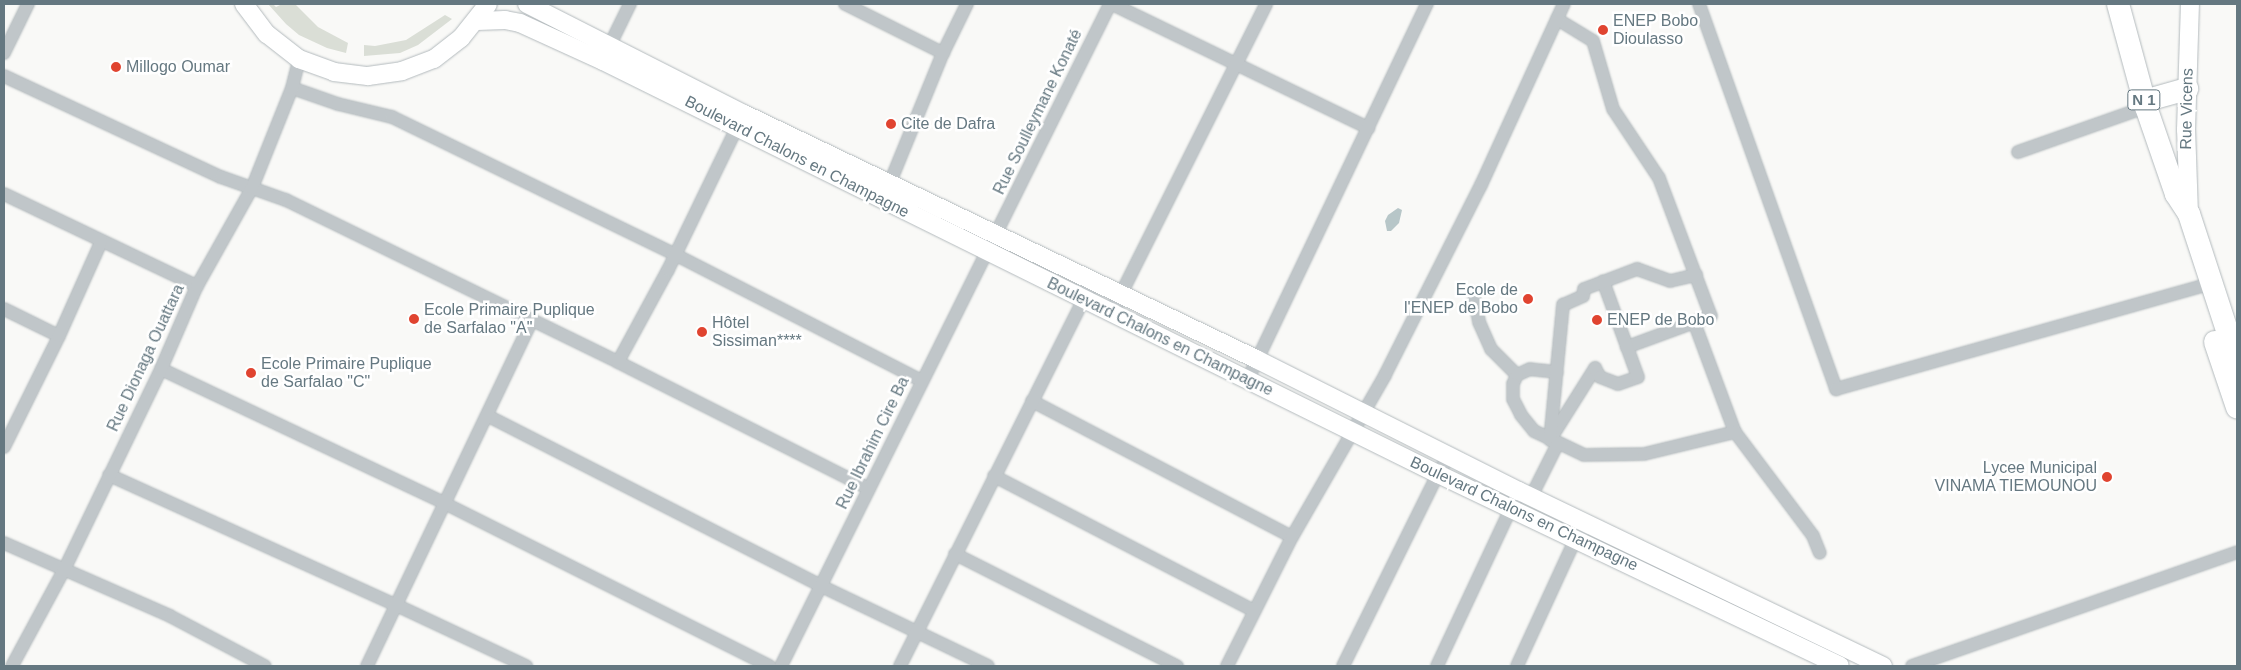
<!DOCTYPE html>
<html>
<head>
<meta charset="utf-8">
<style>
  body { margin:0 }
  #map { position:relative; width:2241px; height:670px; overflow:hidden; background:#f9f9f7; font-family:Helvetica,sans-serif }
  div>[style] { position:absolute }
  .green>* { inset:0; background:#daded6 }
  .water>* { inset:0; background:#b7c6c8 }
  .roads { filter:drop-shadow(0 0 1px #b3babd) drop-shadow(0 0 1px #b3babd) }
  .street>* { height:12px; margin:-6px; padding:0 6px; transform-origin:6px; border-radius:6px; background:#c0c6c9 }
  .secondary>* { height:18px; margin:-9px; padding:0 9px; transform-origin:9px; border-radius:9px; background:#fff }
  .highway>* { height:22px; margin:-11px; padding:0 11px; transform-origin:11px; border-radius:11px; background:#fff }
  .dots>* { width:14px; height:14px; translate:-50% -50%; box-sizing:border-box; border:2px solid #fff; border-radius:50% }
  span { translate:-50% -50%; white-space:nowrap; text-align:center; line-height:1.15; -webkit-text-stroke:5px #fff; paint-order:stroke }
  .shield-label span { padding:1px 4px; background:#fff; border:1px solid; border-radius:4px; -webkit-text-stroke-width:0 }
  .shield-label { font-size:15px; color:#657881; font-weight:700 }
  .poi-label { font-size:16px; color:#657881 }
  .left { translate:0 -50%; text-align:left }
  .right { translate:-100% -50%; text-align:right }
  .street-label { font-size:16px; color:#657881 }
  .frame { position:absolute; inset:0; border:5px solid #657881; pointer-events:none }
</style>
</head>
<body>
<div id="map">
  <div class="green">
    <i style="clip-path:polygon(268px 4px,273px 4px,276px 7px,282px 4px,295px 4px,318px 27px,348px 43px,346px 53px,327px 48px,299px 35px,286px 24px)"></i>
    <i style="clip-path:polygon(445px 15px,452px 19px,418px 45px,400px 53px,364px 56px,364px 45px,375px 46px,406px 40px)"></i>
  </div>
  <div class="water">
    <i style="clip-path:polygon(1398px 208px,1402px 210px,1399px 223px,1391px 231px,1387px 231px,1385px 221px,1388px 215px)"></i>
  </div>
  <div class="roads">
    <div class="street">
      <i style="left:845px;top:4px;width:110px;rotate:26.6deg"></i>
      <i style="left:1112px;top:4px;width:285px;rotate:25.8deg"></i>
      <i style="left:1699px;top:4px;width:409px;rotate:70.4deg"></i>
      <i style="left:1836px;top:389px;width:391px;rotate:-15.7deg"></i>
      <i style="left:1557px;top:19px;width:42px;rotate:31.4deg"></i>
      <i style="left:1593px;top:41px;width:71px;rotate:73.6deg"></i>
      <i style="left:1613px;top:109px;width:83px;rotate:56.3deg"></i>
      <i style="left:1659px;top:178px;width:147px;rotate:69.4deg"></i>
      <i style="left:1711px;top:316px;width:90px;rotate:159.7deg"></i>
      <i style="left:4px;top:53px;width:55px;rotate:-63.9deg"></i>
      <i style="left:606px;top:53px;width:55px;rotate:-63.9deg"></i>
      <i style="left:4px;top:76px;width:239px;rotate:25deg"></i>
      <i style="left:221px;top:177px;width:69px;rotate:19.5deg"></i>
      <i style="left:286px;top:200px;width:369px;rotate:26deg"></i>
      <i style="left:618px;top:362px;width:281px;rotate:26.8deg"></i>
      <i style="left:292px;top:88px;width:49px;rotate:19.2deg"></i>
      <i style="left:338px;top:104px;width:56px;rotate:13.5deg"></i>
      <i style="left:392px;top:117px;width:316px;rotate:25.9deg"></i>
      <i style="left:676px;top:255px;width:276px;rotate:27.1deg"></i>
      <i style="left:2018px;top:152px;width:136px;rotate:-19.4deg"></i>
      <i style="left:887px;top:190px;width:148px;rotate:-67.8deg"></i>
      <i style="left:943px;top:53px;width:55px;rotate:-63.9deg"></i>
      <i style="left:4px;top:194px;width:214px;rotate:25.5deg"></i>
      <i style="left:1473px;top:293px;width:30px;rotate:78deg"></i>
      <i style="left:1479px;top:322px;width:30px;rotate:66deg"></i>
      <i style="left:1491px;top:349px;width:37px;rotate:45deg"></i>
      <i style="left:4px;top:309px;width:61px;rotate:26.1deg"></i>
      <i style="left:1111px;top:314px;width:347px;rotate:-63.4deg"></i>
      <i style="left:1694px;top:322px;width:117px;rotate:69.6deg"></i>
      <i style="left:1735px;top:432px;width:130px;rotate:53.1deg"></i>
      <i style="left:1813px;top:536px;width:18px;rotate:68deg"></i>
      <i style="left:618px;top:362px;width:105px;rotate:-61.5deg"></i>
      <i style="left:668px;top:270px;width:165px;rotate:-64.2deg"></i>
      <i style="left:161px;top:369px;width:315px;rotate:25.3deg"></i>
      <i style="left:446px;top:504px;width:362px;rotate:26.6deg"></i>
      <i style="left:1557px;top:372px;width:27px;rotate:-174deg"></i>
      <i style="left:1530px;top:369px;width:14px;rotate:155deg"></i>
      <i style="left:1517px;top:375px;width:10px;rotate:114deg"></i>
      <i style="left:1513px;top:384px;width:15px;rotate:90deg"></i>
      <i style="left:1513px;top:399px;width:18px;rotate:63deg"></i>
      <i style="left:1521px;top:415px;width:21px;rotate:51deg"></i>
      <i style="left:1534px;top:431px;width:55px;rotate:25.6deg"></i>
      <i style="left:1584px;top:455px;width:60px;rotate:-1deg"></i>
      <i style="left:1644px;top:454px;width:94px;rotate:-13.6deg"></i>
      <i style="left:1248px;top:379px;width:416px;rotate:-64.5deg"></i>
      <i style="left:1032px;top:401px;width:293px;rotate:27.6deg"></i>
      <i style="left:488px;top:416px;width:374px;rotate:27deg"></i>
      <i style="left:821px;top:586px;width:185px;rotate:25.6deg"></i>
      <i style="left:1551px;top:438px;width:83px;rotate:-57.8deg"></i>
      <i style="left:1595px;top:368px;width:10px;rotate:61deg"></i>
      <i style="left:1600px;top:377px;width:19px;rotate:21deg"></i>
      <i style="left:1618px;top:384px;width:21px;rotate:-19deg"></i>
      <i style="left:1638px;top:377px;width:102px;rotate:-110deg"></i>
      <i style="left:1550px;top:440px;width:136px;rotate:-84.5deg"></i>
      <i style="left:1563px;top:305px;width:22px;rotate:-24deg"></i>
      <i style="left:1583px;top:296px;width:7px;rotate:-82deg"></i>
      <i style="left:1584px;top:289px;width:57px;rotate:-20.7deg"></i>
      <i style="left:1637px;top:269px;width:35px;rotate:20deg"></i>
      <i style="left:1670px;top:281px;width:27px;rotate:-13deg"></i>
      <i style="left:4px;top:447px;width:124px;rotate:-63.6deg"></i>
      <i style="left:59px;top:336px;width:103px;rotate:-65.9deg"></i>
      <i style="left:109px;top:475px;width:315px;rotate:24.4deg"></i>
      <i style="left:396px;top:605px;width:144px;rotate:25.1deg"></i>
      <i style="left:994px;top:476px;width:293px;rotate:27.4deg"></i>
      <i style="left:1531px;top:497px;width:60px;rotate:-63.4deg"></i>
      <i style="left:4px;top:543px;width:181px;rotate:23.7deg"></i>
      <i style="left:170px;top:616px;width:107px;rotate:27.8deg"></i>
      <i style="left:955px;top:554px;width:249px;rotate:26.8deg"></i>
      <i style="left:12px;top:666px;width:109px;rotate:-61.6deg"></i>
      <i style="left:64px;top:570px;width:223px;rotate:-64.2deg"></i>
      <i style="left:161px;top:369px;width:90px;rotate:-66.6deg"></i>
      <i style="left:197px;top:286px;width:112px;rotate:-60.7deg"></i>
      <i style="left:252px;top:188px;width:108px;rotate:-68.2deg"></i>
      <i style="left:292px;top:88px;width:30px;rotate:-76deg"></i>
      <i style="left:367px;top:666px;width:383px;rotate:-64.5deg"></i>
      <i style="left:781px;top:666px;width:739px;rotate:-63.57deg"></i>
      <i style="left:900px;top:666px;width:431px;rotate:-63.4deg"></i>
      <i style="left:1227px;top:666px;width:144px;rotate:-63.3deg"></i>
      <i style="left:1292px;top:537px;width:187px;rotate:-60.1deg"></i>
      <i style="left:1385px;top:375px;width:213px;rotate:-63.2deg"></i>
      <i style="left:1481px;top:185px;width:199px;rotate:-65.4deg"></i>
      <i style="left:1343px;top:666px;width:214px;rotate:-63.7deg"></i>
      <i style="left:1438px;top:474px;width:21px;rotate:-59deg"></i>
      <i style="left:1437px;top:666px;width:193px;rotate:-64.9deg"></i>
      <i style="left:1517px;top:666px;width:141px;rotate:-65.3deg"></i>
      <i style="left:1576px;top:538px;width:18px;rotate:-45deg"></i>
      <i style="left:1912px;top:666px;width:344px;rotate:-19.3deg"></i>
    </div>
    <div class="secondary">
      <i style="left:244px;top:4px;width:38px;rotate:53deg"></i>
      <i style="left:267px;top:34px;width:41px;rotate:38deg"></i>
      <i style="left:299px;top:59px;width:37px;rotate:20deg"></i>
      <i style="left:334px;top:72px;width:34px;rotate:7deg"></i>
      <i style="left:368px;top:76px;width:34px;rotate:-8deg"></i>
      <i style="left:402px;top:71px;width:34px;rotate:-21deg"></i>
      <i style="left:434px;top:59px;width:34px;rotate:-38deg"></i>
      <i style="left:461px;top:38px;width:43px;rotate:-51.5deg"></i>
      <i style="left:527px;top:4px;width:243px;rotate:26.9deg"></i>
      <i style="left:744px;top:114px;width:568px;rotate:25.57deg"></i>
      <i style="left:1256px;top:359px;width:294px;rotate:26.7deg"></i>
      <i style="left:1519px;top:491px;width:404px;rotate:25.7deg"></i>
      <i style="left:477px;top:21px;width:28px;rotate:-2deg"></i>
      <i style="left:505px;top:20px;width:15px;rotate:11deg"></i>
      <i style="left:520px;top:23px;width:91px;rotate:24.6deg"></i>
      <i style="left:603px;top:61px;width:932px;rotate:26.32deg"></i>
      <i style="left:1438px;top:474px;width:445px;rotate:25.5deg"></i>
      <i style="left:2189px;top:214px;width:84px;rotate:-92deg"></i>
      <i style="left:2186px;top:130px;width:126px;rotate:-88.2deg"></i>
    </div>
    <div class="highway">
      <i style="left:2118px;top:4px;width:107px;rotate:74.8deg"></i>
      <i style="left:2146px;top:107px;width:92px;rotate:71deg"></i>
      <i style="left:2176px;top:194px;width:24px;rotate:57deg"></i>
      <i style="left:2189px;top:214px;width:155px;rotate:71.9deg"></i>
      <i style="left:2144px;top:101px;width:45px;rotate:-15.6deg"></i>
      <i style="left:2215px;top:342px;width:69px;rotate:71.3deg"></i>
    </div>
  </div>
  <div class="dots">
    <i style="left:1603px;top:30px;background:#e04430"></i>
    <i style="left:116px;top:67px;background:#e04430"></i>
    <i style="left:891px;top:124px;background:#e04430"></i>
    <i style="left:1528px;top:299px;background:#e04430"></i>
    <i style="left:414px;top:319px;background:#e04430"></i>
    <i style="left:1597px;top:320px;background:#e04430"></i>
    <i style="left:702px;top:332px;background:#e04430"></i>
    <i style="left:251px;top:373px;background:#e04430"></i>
    <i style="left:2107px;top:477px;background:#e04430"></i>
  </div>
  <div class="shield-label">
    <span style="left:2144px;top:100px">N 1</span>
  </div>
  <div class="poi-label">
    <span class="left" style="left:1613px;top:30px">ENEP Bobo<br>Dioulasso</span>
    <span class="left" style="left:126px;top:67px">Millogo Oumar</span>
    <span class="left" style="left:901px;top:124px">Cite de Dafra</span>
    <span class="right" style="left:1518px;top:299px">Ecole de<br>l'ENEP de Bobo</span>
    <span class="left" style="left:424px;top:319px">Ecole Primaire Puplique<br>de Sarfalao "A"</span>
    <span class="left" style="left:1607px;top:320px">ENEP de Bobo</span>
    <span class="left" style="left:712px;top:332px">Hôtel<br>Sissiman****</span>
    <span class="left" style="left:261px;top:373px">Ecole Primaire Puplique<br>de Sarfalao "C"</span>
    <span class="right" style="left:2097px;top:477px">Lycee Municipal<br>VINAMA TIEMOUNOU</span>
  </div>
  <div class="street-label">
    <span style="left:2187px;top:109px;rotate:-89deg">Rue Vicens</span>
    <span style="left:1038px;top:112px;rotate:-64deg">Rue Soulleymane Konaté</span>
    <span style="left:797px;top:157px;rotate:27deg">Boulevard Chalons en Champagne</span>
    <span style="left:1160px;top:337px;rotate:26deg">Boulevard Chalons en Champagne</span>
    <span style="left:146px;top:358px;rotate:-65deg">Rue Dionaga Ouattara</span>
    <span style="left:873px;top:443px;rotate:-64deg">Rue Ibrahim Cire Ba</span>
    <span style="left:1524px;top:514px;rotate:25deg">Boulevard Chalons en Champagne</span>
  </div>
  <div class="frame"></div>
</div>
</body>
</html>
